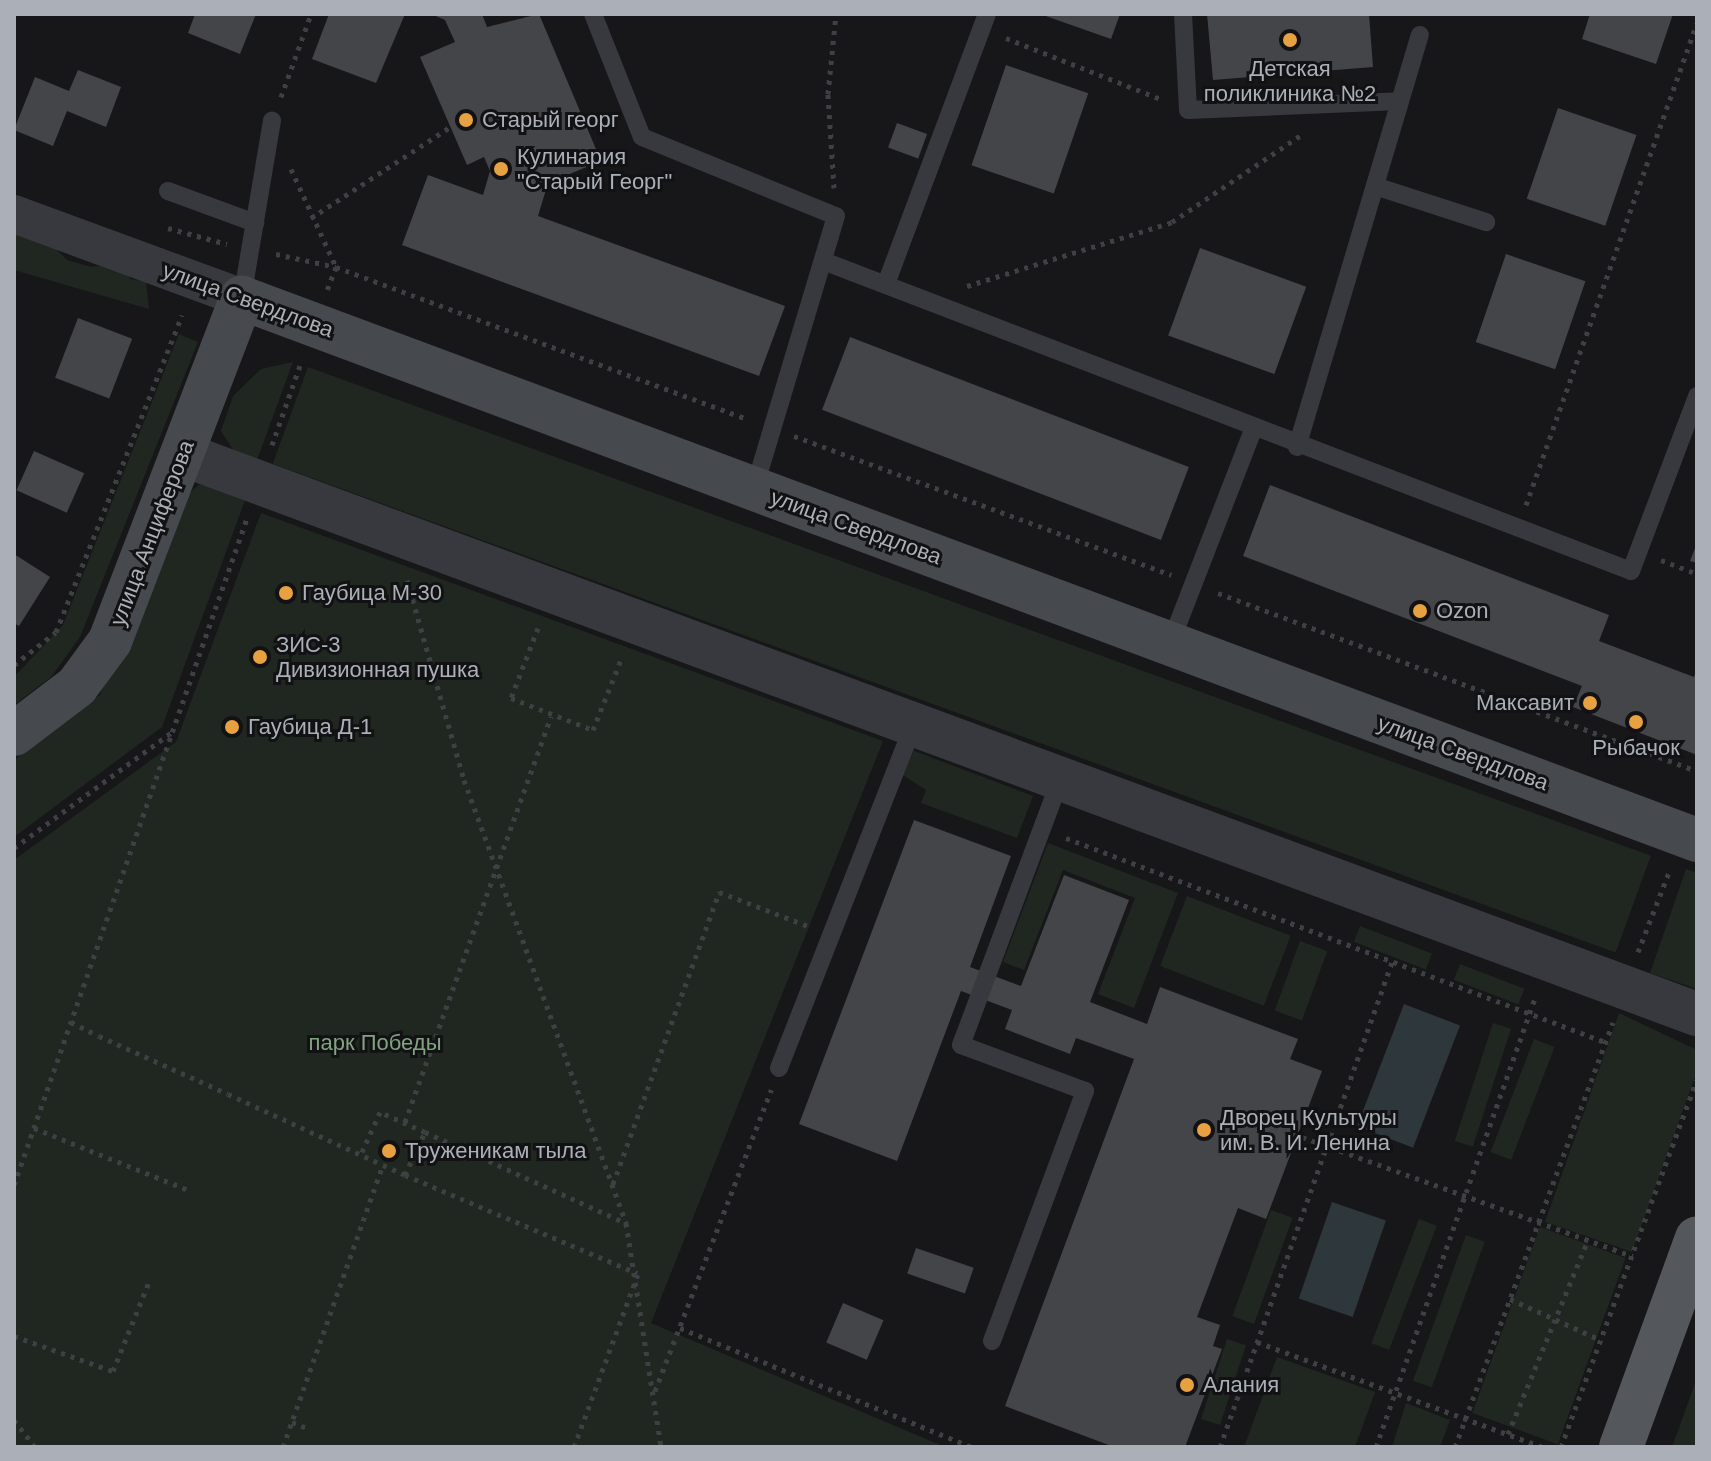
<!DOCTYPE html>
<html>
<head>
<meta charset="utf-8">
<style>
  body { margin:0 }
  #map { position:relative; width:1711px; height:1461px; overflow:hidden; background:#171719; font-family:Arial,sans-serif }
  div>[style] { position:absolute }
  .green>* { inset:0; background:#1f2720; transform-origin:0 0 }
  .water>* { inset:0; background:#2e373c; transform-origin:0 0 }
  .building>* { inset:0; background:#444549; transform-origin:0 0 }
  .path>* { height:5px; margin-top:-2.5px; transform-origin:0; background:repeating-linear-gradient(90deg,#3e4044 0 4px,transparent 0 10px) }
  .service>* { height:18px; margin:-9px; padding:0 9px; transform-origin:9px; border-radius:9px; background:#38393e }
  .minor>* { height:38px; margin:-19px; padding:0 19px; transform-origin:19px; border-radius:19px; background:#38393e }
  .tertiary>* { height:44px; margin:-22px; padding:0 22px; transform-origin:22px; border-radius:22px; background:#38393e }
  .secondary>* { height:44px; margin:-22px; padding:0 22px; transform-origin:22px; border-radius:22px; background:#46494d }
  .primary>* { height:44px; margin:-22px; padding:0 22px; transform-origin:22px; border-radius:22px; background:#54575c }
  .dots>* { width:22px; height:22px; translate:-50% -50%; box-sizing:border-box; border:4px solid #121214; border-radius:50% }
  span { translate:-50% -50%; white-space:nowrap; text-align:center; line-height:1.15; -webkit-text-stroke:6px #121214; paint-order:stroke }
  .poi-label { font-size:22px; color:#aaafb8 }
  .left { translate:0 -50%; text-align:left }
  .right { translate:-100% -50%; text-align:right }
  .street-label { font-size:22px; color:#aaafb8 }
  .park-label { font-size:22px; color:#83a282 }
  .frame { position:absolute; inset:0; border:16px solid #aaafb8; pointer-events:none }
</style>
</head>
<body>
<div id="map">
  <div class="green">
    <i style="clip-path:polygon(14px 222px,35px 229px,67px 260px,91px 267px,126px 263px,130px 279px,146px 282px,149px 309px,14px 270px)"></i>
    <i style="clip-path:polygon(179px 334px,198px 342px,80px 637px,51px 677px,14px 705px,14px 677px,63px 625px)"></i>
    <i style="clip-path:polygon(293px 362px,257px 460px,233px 450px,221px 431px,233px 396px,261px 369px)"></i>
    <i style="left:308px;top:367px;width:1429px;height:103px;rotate:20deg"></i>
    <i style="clip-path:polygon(200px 484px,248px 492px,162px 727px,14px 837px,14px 760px,100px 695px,185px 497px)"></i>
    <i style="clip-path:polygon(261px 513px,883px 741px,651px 1323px,945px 1447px,14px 1447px,14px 860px,176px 742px)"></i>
    <i style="clip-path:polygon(909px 749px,1033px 796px,1017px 838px,921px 803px,926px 790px,900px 773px)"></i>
    <i style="clip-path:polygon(1048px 843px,1178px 893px,1134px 1008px,1098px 994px,1135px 898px,1063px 870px,1024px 970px,1003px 962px)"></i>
    <i style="clip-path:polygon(1686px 869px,1697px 873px,1697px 989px,1650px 973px)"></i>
    <i style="left:1187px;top:896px;width:111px;height:75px;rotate:21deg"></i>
    <i style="left:1360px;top:926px;width:77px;height:17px;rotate:21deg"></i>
    <i style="left:1300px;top:941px;width:29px;height:74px;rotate:20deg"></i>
    <i style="left:1460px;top:964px;width:69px;height:17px;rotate:21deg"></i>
    <i style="clip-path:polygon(1619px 1013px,1697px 1050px,1697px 1071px,1632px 1252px,1545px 1222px)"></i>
    <i style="left:1493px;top:1023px;width:19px;height:124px;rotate:18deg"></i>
    <i style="left:1534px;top:1039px;width:22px;height:121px;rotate:21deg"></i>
    <i style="left:1271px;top:1210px;width:23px;height:113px;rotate:20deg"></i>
    <i style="left:1419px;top:1219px;width:19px;height:133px;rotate:21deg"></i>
    <i style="left:1540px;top:1227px;width:91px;height:198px;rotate:20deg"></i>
    <i style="left:1466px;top:1235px;width:20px;height:155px;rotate:20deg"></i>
    <i style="left:1227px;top:1339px;width:20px;height:84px;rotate:18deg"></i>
    <i style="clip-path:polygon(1277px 1357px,1375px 1392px,1355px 1447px,1244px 1447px)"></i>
    <i style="clip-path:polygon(1697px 1378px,1697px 1447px,1672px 1447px)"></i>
    <i style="clip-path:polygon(1406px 1403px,1450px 1420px,1440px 1447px,1392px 1447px)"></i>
  </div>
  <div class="water">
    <i style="left:1404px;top:1004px;width:60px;height:131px;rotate:21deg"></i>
    <i style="left:1332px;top:1202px;width:57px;height:102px;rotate:19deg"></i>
  </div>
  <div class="building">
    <i style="clip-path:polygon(195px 14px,256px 14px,240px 54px,188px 33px)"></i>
    <i style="clip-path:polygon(329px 14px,405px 14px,376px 83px,312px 59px)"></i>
    <i style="clip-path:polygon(431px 14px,482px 14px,487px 27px,539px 14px,601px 161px,548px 183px,538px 216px,785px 306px,759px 376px,402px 245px,428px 175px,483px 195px,490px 171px,484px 157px,467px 165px,420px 57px,455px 42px,445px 20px)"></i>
    <i style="clip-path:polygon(1040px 14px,1120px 14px,1111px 39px)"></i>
    <i style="clip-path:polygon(1207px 14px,1369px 14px,1373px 67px,1213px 80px)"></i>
    <i style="clip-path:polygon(1590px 14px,1673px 14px,1656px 64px,1582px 39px)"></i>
    <i style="left:1006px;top:65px;width:87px;height:106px;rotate:19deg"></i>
    <i style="clip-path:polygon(78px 70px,121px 87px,106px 127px,67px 111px,53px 146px,14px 130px,35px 77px,69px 91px)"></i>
    <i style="left:1558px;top:108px;width:83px;height:96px;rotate:19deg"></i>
    <i style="left:897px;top:123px;width:32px;height:26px;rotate:20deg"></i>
    <i style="left:1200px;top:248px;width:113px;height:93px;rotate:20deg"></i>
    <i style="left:1506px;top:254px;width:84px;height:93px;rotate:19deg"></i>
    <i style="left:78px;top:318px;width:58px;height:64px;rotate:21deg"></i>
    <i style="left:850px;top:337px;width:363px;height:78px;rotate:21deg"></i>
    <i style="left:34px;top:451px;width:55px;height:43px;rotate:24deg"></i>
    <i style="clip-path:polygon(1270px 485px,1609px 615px,1599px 641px,1694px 677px,1697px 669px,1697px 755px,1573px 707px,1582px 686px,1243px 556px)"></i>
    <i style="clip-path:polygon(1697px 543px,1697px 563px,1690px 561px)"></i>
    <i style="clip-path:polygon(14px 554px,50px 577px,19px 626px,14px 623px)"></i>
    <i style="clip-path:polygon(914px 820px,1011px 856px,970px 967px,1021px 986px,1064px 875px,1129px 900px,1090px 1002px,1147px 1024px,1160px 987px,1298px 1039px,1290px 1059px,1322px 1071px,1266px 1219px,1238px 1208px,1197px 1317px,1220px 1325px,1213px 1346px,1222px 1349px,1185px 1447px,1114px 1447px,1005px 1406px,1134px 1059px,1076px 1038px,1070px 1054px,1005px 1029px,1012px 1010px,961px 991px,897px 1161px,799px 1124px)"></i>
    <i style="left:916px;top:1248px;width:61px;height:27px;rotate:19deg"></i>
    <i style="left:843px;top:1303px;width:44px;height:43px;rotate:23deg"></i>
  </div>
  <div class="path">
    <i style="left:1006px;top:38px;width:167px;rotate:21.5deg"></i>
    <i style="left:281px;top:97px;width:88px;rotate:-70.1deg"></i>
    <i style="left:291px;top:169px;width:108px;rotate:65.3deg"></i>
    <i style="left:336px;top:267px;width:438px;rotate:20.3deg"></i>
    <i style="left:834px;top:188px;width:94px;rotate:-93.7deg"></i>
    <i style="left:828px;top:94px;width:80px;rotate:-84.3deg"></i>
    <i style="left:311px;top:218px;width:166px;rotate:-33.2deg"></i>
    <i style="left:168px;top:228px;width:61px;rotate:15.2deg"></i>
    <i style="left:276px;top:254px;width:61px;rotate:12.2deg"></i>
    <i style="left:336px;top:267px;width:25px;rotate:111deg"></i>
    <i style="left:967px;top:286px;width:215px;rotate:-17.3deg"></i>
    <i style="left:1172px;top:222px;width:159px;rotate:-34deg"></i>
    <i style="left:794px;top:436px;width:402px;rotate:20.2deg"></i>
    <i style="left:272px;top:445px;width:90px;rotate:-70.6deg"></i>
    <i style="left:1526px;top:505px;width:511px;rotate:-70.47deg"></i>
    <i style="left:1661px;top:560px;width:39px;rotate:21deg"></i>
    <i style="left:407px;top:580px;width:208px;rotate:74.1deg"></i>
    <i style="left:464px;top:780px;width:472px;rotate:69.9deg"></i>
    <i style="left:626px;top:1223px;width:227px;rotate:81.1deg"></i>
    <i style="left:1218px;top:593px;width:511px;rotate:20.39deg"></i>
    <i style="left:538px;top:628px;width:75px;rotate:111.1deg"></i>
    <i style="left:511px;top:698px;width:88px;rotate:21.3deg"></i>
    <i style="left:593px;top:730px;width:79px;rotate:-68.3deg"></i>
    <i style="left:14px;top:665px;width:53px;rotate:-38.2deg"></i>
    <i style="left:56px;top:632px;width:341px;rotate:-68.3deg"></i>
    <i style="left:1066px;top:838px;width:576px;rotate:20.73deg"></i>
    <i style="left:14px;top:848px;width:196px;rotate:-36.3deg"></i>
    <i style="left:1638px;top:952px;width:86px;rotate:-68.8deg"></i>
    <i style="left:71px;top:1022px;width:31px;rotate:27deg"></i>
    <i style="left:99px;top:1036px;width:141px;rotate:24.2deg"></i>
    <i style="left:228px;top:1094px;width:170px;rotate:24.6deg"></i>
    <i style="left:383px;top:1165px;width:24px;rotate:24deg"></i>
    <i style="left:405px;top:1175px;width:47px;rotate:-65.1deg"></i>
    <i style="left:425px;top:1132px;width:49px;rotate:-156deg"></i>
    <i style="left:380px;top:1112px;width:46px;rotate:114.3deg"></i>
    <i style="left:405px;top:1122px;width:431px;rotate:-70.2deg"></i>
    <i style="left:1274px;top:1127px;width:381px;rotate:19.8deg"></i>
    <i style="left:34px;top:1128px;width:166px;rotate:21.9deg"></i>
    <i style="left:425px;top:1132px;width:221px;rotate:24.4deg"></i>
    <i style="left:405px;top:1175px;width:252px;rotate:22.9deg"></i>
    <i style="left:613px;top:1184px;width:311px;rotate:-70deg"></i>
    <i style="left:719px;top:892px;width:95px;rotate:20.9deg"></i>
    <i style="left:14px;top:1185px;width:707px;rotate:-70.74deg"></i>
    <i style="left:1510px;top:1299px;width:100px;rotate:24.3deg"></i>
    <i style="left:680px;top:1328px;width:314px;rotate:22.2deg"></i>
    <i style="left:14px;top:1336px;width:105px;rotate:19.5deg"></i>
    <i style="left:113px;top:1371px;width:96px;rotate:-68deg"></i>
    <i style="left:1257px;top:1342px;width:304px;rotate:20.2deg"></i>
    <i style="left:655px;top:1391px;width:323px;rotate:-68.9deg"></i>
    <i style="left:14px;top:1420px;width:34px;rotate:52deg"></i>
    <i style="left:292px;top:1422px;width:18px;rotate:22deg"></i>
    <i style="left:1508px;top:1434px;width:210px;rotate:-67.6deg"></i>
    <i style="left:283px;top:1447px;width:299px;rotate:-70.5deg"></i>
    <i style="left:574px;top:1447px;width:184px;rotate:-69.7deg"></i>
    <i style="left:1220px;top:1447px;width:515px;rotate:-70.47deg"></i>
    <i style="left:1376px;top:1447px;width:479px;rotate:-70.5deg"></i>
    <i style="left:1455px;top:1447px;width:453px;rotate:-69.6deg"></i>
    <i style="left:1561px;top:1447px;width:391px;rotate:-69.7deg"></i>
  </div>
  <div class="service">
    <i style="left:593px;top:14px;width:132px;rotate:68.3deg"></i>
    <i style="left:642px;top:137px;width:209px;rotate:22.2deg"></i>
    <i style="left:836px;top:216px;width:285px;rotate:106.7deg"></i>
    <i style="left:1183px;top:14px;width:96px;rotate:87deg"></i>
    <i style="left:1188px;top:110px;width:212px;rotate:-2.4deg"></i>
    <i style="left:1375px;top:186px;width:117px;rotate:18deg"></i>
    <i style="left:168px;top:191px;width:93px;rotate:20.2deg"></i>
    <i style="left:826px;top:262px;width:862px;rotate:21deg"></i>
    <i style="left:1631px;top:571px;width:187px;rotate:-69.3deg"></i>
    <i style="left:886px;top:284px;width:288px;rotate:-69.5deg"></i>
    <i style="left:242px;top:298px;width:180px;rotate:-80.4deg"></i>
    <i style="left:1297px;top:447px;width:430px;rotate:-73.4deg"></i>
    <i style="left:1170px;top:644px;width:230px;rotate:-68.8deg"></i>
    <i style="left:779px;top:1068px;width:370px;rotate:-68.6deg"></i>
    <i style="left:992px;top:1341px;width:267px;rotate:-69.6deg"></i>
    <i style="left:1085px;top:1091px;width:132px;rotate:-159.6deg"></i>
    <i style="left:961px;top:1045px;width:285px;rotate:-69.5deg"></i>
  </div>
  <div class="minor">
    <i style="left:14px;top:214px;width:243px;rotate:20.2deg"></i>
  </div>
  <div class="tertiary">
    <i style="left:182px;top:454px;width:1615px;rotate:20.29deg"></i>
  </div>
  <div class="secondary">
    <i style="left:14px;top:734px;width:79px;rotate:-37.3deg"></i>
    <i style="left:77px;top:686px;width:56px;rotate:-53.7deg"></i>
    <i style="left:110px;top:641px;width:368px;rotate:-69deg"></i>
    <i style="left:242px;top:298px;width:1553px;rotate:20.43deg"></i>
  </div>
  <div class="primary">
    <i style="left:1621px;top:1447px;width:222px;rotate:-70deg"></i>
  </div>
  <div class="dots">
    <i style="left:1290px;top:40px;background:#e8a140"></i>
    <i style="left:466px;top:120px;background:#e8a140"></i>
    <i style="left:501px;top:169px;background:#e8a140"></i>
    <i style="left:286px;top:593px;background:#e8a140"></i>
    <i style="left:1420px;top:611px;background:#e8a140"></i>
    <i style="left:260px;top:657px;background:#e8a140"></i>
    <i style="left:1590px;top:703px;background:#e8a140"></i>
    <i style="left:1636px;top:722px;background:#e8a140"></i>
    <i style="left:232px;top:727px;background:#e8a140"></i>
    <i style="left:1204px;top:1130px;background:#e8a140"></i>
    <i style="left:389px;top:1151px;background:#e8a140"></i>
    <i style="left:1187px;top:1385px;background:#e8a140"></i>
  </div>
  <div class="poi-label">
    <span style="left:1290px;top:81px">Детская<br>поликлиника №2</span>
    <span class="left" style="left:482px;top:120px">Старый георг</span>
    <span class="left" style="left:517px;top:169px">Кулинария<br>"Старый Георг"</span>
    <span class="left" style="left:302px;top:593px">Гаубица М-30</span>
    <span class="left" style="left:1436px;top:611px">Ozon</span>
    <span class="left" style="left:276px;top:657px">ЗИС-3<br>Дивизионная пушка</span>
    <span class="right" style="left:1574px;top:703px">Максавит</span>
    <span class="left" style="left:248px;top:727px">Гаубица Д-1</span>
    <span style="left:1636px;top:748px">Рыбачок</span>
    <span class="left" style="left:1220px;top:1130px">Дворец Культуры<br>им. В. И. Ленина</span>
    <span class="left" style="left:405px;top:1151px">Труженикам тыла</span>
    <span class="left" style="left:1203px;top:1385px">Алания</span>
  </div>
  <div class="street-label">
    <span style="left:248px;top:300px;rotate:20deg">улица Свердлова</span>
    <span style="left:856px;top:527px;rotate:20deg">улица Свердлова</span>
    <span style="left:152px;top:533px;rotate:-69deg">улица Анциферова</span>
    <span style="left:1463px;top:753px;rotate:20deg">улица Свердлова</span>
  </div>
  <div class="park-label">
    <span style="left:375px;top:1043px">парк Победы</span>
  </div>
  <div class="frame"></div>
</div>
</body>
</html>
